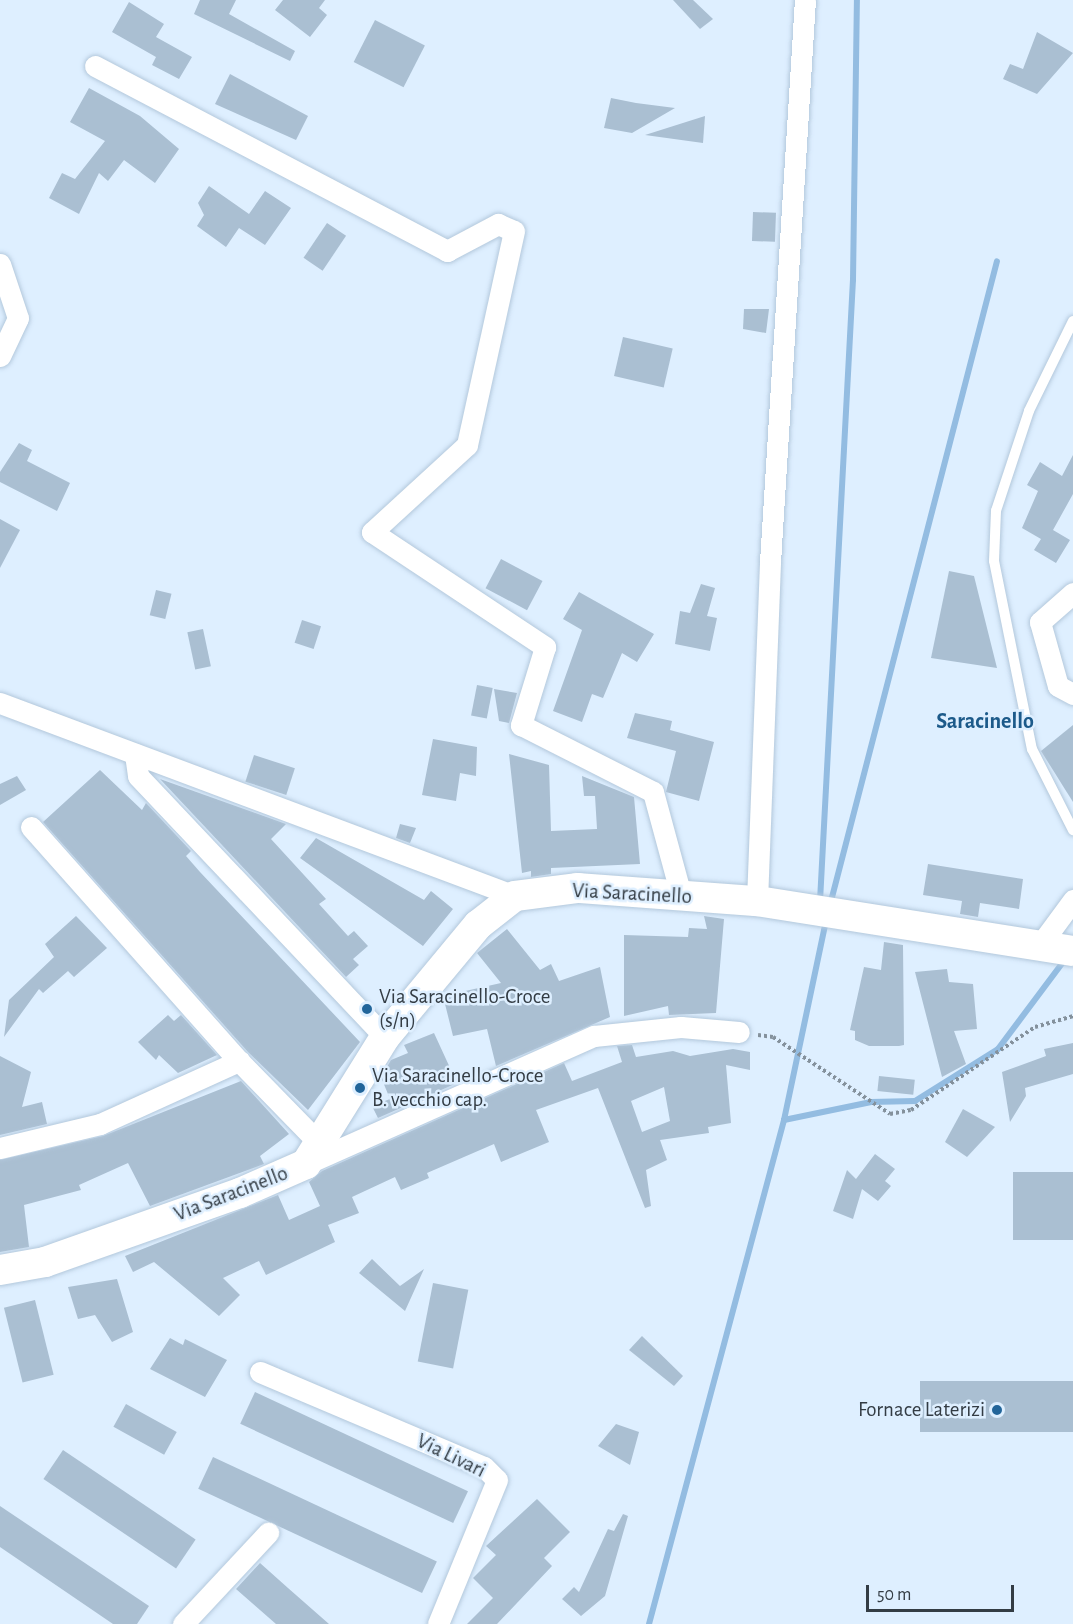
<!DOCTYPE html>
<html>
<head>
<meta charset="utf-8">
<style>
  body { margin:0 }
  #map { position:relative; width:1073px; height:1624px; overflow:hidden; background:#deefff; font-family:"Alegreya Sans",sans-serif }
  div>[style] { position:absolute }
  .stream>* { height:6px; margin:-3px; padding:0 3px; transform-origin:3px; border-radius:3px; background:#93bce1 }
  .building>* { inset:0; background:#aabfd2; transform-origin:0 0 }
  .path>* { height:4px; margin-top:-2px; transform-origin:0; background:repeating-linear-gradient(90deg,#84919c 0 3px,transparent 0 6px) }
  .roads { filter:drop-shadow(0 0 2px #b3c8dc) drop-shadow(0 0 2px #b3c8dc) }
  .lane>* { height:10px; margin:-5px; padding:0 5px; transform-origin:5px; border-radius:5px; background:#fff }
  .street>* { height:21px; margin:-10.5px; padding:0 10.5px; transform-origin:10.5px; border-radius:10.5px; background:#fff }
  .secondary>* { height:30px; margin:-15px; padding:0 15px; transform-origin:15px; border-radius:15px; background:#fff }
  .dots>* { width:16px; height:16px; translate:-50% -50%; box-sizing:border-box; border:3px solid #deefff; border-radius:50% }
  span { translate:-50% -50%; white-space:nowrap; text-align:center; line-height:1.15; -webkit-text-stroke:5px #deefff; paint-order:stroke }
  .street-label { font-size:21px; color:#333c44 }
  .poi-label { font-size:21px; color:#333c44 }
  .left { translate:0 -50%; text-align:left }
  .right { translate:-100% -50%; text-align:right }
  .neighbourhood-label { font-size:22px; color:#1c5a8a; font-weight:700 }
  .scale { position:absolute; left:866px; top:1585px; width:148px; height:27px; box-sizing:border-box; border:3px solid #333c44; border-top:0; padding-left:8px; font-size:18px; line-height:21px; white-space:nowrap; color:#333c44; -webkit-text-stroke:4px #deefff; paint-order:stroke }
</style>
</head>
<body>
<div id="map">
  <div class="stream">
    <i style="left:820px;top:901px;width:622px;rotate:-86.96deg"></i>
    <i style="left:853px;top:280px;width:280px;rotate:-89.2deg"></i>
    <i style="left:830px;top:905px;width:665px;rotate:-75.46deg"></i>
    <i style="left:784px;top:1120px;width:89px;rotate:-11.7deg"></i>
    <i style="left:871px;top:1102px;width:44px;rotate:-1.3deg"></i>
    <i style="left:915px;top:1101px;width:98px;rotate:-32.1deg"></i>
    <i style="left:998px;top:1049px;width:114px;rotate:-53.2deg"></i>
    <i style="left:649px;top:1624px;width:522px;rotate:-75deg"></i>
    <i style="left:784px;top:1120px;width:203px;rotate:-78.1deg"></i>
  </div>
  <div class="building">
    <i style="clip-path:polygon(200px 0,236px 0,229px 14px,295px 51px,290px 61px,194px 14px)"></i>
    <i style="clip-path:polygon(283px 0,325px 0,319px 8px,327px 15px,310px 37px,275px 10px)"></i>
    <i style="clip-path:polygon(673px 0,693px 0,713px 19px,700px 29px)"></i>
    <i style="clip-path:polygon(129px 2px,164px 24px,156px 37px,192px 57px,179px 79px,152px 65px,156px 57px,112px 32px)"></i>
    <i style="left:375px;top:20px;width:56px;height:47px;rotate:27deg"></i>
    <i style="clip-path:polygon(1037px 32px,1073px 53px,1037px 94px,1003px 79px,1010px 64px,1023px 69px)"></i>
    <i style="clip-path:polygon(230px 74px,308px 116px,296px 140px,215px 104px)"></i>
    <i style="clip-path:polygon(89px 88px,140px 116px,179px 149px,155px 183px,124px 160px,108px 181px,99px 173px,79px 214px,49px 198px,62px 173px,75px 179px,105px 141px,70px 122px)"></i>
    <i style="clip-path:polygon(611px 98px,636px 103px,675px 108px,632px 133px,604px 128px)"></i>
    <i style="clip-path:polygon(705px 116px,703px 143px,645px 135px)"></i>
    <i style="clip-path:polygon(209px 186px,249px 214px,265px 191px,291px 208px,265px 245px,239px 228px,226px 247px,197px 226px,204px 215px,198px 203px)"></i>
    <i style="left:753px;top:212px;width:23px;height:29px;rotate:2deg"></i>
    <i style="left:327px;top:223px;width:23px;height:42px;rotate:34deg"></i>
    <i style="clip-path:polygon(744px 309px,769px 309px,766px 333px,743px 329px)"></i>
    <i style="left:623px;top:337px;width:51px;height:40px;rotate:13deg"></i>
    <i style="clip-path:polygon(19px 443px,32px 450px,27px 461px,70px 483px,57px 511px,0 482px,0 472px)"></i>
    <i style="clip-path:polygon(1073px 455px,1073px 494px,1053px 530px,1070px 540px,1056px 563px,1034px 550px,1041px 539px,1022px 528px,1038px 491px,1027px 485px,1040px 462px,1062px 476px)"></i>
    <i style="clip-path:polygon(0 519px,20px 530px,0 568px)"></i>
    <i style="left:501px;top:559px;width:47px;height:33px;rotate:28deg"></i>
    <i style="clip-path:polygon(949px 571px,974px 576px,997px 668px,931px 658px)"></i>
    <i style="clip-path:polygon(701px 584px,715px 588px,707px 616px,717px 618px,710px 651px,675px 644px,680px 611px,690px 613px)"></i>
    <i style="left:156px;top:590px;width:16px;height:26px;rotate:14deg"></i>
    <i style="clip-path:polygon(579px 592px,654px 634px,637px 662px,622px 653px,603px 698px,592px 694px,582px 722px,553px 711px,582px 630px,563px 619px)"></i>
    <i style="left:302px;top:620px;width:20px;height:24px;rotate:18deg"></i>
    <i style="left:203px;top:629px;width:38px;height:16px;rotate:78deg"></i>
    <i style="left:477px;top:685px;width:16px;height:31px;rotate:11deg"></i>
    <i style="clip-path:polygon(494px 689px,517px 693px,509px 723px,499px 721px)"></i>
    <i style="clip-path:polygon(635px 713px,672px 721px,670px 730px,714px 742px,699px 801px,666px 792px,676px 751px,627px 738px)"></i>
    <i style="clip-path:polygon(1073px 725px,1073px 802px,1041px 751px)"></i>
    <i style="clip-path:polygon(433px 739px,477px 747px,476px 776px,460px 773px,456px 801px,422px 795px)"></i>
    <i style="clip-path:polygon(509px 754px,549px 765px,551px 831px,597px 829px,595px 796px,584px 796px,582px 776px,634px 797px,640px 864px,551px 868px,551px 874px,531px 877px,531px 871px,522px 873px)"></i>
    <i style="left:254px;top:755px;width:43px;height:28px;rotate:18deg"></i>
    <i style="clip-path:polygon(100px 770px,142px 810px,146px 803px,191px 851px,186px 856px,200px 872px,360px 1042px,308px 1110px,248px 1052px,43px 822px)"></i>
    <i style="clip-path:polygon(17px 776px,26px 790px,0 805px,0 784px)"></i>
    <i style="clip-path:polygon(160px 779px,286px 824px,271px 839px,326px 899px,319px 904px,348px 936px,354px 931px,368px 946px,353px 959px,359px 965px,346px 977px)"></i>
    <i style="clip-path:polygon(400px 824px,416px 828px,410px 843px,396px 838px)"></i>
    <i style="clip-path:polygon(316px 838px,424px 900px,431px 891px,453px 909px,423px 946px,300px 858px)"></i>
    <i style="clip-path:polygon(928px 864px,1023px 879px,1019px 909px,980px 903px,978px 917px,960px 914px,962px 901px,923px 895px)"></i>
    <i style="clip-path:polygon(76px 916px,107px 948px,74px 977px,68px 971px,43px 993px,39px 989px,4px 1037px,9px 1000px,54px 957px,45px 944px)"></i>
    <i style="clip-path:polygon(704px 916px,724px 919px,716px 1013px,669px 1015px,668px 1006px,624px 1016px,624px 935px,688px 937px,689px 928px,707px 929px)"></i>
    <i style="clip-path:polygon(507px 929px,540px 970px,551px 964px,559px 981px,600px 967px,610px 1017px,496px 1066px,487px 1029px,453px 1036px,443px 996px,501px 983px,477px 953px)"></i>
    <i style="clip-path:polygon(884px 942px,903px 945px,904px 1045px,899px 1046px,869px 1046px,855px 1040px,855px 1031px,850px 1030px,864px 967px,881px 970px)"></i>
    <i style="clip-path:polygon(947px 969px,949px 982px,973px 984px,977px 1029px,954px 1031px,966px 1064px,942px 1077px,915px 972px)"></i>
    <i style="clip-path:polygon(168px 1015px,174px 1021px,181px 1015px,217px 1055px,178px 1073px,159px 1055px,156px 1060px,138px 1042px)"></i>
    <i style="clip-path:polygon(434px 1033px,457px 1083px,378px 1118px,372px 1106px,390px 1099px,381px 1077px,391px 1060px,408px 1053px,404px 1045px)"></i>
    <i style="clip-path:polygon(1073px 1043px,1073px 1074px,1025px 1088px,1026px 1096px,1010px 1122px,1002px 1072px,1046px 1056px,1044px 1049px)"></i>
    <i style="clip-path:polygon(evenodd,632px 1045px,636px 1057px,673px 1051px,690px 1056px,733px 1049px,750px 1052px,750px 1070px,726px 1065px,731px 1123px,708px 1127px,709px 1133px,660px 1140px,667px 1160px,646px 1170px,651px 1206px,645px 1208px,598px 1088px,536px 1110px,549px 1142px,501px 1162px,494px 1144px,427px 1173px,429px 1178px,401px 1190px,395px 1177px,352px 1197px,359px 1213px,328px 1225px,335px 1242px,266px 1275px,259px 1261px,223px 1278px,240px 1295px,219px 1316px,154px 1262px,133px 1272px,125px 1256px,278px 1195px,289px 1220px,320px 1206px,309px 1182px,322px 1171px,564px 1063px,572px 1081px,622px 1062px,617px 1046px,632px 1045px,664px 1087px,670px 1121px,642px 1132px,631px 1101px,664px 1087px)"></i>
    <i style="clip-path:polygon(0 1056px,31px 1072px,22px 1107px,42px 1102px,47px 1124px,0 1135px)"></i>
    <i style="left:879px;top:1076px;width:36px;height:15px;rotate:6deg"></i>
    <i style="clip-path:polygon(241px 1081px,289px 1134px,260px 1156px,264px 1164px,150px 1206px,128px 1163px,79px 1185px,81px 1190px,24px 1205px,29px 1247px,0 1252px,0 1160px,103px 1136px)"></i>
    <i style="clip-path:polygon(963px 1109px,995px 1127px,967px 1157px,945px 1142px)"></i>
    <i style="clip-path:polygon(875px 1154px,895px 1169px,885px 1181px,891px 1186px,878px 1201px,862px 1189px,853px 1219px,833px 1211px,847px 1170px,856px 1179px)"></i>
    <i style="left:1073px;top:1172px;width:68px;height:60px;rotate:90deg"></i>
    <i style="clip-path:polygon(372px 1259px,400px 1286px,424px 1269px,405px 1311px,359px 1273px)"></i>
    <i style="clip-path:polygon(117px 1279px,133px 1332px,112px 1342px,95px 1315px,78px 1319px,68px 1287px)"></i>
    <i style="left:433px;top:1283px;width:36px;height:80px;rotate:11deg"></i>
    <i style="left:35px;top:1300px;width:77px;height:32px;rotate:76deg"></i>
    <i style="clip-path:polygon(642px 1336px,683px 1376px,674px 1386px,629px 1350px)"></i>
    <i style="clip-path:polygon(170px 1338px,183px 1345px,185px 1339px,227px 1360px,205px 1397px,150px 1369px)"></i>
    <i style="left:1073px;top:1381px;width:51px;height:153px;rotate:90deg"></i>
    <i style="left:255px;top:1392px;width:235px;height:35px;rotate:25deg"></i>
    <i style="left:126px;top:1404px;width:58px;height:26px;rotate:29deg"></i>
    <i style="clip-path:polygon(616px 1424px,639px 1432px,630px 1465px,598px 1446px)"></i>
    <i style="left:63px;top:1450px;width:160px;height:35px;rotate:34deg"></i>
    <i style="left:213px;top:1457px;width:247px;height:35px;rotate:25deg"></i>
    <i style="clip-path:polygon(537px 1499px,570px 1532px,544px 1558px,552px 1566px,497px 1624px,467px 1624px,493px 1598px,473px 1578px,496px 1555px,486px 1546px)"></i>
    <i style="clip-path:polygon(0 1506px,149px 1606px,137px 1624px,113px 1624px,0 1547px)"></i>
    <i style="clip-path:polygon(623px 1514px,628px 1516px,605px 1596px,581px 1616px,562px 1599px,574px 1587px,579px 1592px,608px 1529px,614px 1531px)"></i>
    <i style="clip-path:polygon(260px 1563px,288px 1588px,329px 1624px,276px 1624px,236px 1589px)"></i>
  </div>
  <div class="path">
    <i style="left:758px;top:1035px;width:15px;rotate:8deg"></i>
    <i style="left:773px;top:1037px;width:140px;rotate:33.3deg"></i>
    <i style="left:890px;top:1114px;width:21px;rotate:-11deg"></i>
    <i style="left:911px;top:1110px;width:149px;rotate:-33.8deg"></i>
    <i style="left:1035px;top:1027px;width:40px;rotate:-16deg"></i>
  </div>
  <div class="roads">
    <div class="lane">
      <i style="left:1073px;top:321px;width:100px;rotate:116.1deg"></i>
      <i style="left:1029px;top:411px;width:105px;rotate:108.3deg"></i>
      <i style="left:996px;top:511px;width:50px;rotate:92.3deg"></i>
      <i style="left:994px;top:561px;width:192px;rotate:78.6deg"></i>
      <i style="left:1032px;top:749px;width:91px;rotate:63.2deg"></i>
    </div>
    <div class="street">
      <i style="left:95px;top:66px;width:398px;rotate:27.7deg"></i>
      <i style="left:447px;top:251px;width:58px;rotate:-27.9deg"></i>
      <i style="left:498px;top:224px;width:17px;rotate:24deg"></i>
      <i style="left:514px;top:231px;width:219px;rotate:102.4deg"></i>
      <i style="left:467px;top:445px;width:129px;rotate:137.5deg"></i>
      <i style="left:372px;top:532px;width:208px;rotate:33.6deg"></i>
      <i style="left:545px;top:647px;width:82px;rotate:107.1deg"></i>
      <i style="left:521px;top:725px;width:148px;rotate:26.9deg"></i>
      <i style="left:653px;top:792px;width:107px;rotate:74.8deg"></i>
      <i style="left:0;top:264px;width:57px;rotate:71.6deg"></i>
      <i style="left:18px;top:318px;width:42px;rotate:115.3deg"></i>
      <i style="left:1073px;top:593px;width:44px;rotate:138.7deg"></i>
      <i style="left:1040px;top:622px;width:66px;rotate:74.3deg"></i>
      <i style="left:1058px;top:686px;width:17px;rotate:28deg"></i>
      <i style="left:0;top:703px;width:550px;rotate:20.54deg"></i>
      <i style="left:135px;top:754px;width:22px;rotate:82deg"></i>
      <i style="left:138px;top:776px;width:359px;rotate:46.6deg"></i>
      <i style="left:31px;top:827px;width:313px;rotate:48.4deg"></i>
      <i style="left:239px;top:1061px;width:115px;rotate:45.7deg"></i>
      <i style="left:757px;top:901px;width:339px;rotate:-87.8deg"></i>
      <i style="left:770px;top:562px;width:563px;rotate:-86.44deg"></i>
      <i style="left:1040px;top:945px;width:56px;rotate:-53.7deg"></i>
      <i style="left:0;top:1148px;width:103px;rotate:-13.5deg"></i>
      <i style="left:100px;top:1124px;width:153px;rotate:-24.4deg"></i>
      <i style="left:306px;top:1164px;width:315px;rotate:-24deg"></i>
      <i style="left:594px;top:1036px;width:87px;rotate:-5.9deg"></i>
      <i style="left:681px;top:1027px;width:58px;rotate:4.9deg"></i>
      <i style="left:260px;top:1372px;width:243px;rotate:23deg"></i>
      <i style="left:484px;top:1467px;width:18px;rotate:45deg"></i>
      <i style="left:497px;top:1480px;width:156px;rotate:112.3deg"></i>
      <i style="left:183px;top:1624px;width:125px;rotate:-47deg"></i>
    </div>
    <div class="secondary">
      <i style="left:0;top:1270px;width:46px;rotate:-10.1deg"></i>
      <i style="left:45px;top:1262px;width:207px;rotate:-19.5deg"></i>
      <i style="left:240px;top:1193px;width:72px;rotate:-23.7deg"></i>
      <i style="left:306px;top:1164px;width:150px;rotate:-58.1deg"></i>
      <i style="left:385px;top:1037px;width:146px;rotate:-50.3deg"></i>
      <i style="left:478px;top:925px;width:47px;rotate:-38.1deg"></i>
      <i style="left:515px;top:896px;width:64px;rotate:-7.2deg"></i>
      <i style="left:578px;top:888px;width:179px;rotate:4.2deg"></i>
      <i style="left:757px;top:901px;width:320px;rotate:9deg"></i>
    </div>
  </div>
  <div class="dots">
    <i style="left:367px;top:1009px;background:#22659a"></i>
    <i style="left:360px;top:1088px;background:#22659a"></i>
    <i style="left:997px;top:1410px;background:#22659a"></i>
  </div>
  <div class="street-label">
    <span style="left:632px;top:894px;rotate:3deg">Via Saracinello</span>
    <span style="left:231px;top:1194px;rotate:-21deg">Via Saracinello</span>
    <span style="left:451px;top:1456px;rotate:26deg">Via Livari</span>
  </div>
  <div class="poi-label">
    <span class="left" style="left:379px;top:1009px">Via Saracinello-Croce<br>(s/n)</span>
    <span class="left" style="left:372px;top:1088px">Via Saracinello-Croce<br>B. vecchio cap.</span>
    <span class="right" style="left:985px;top:1410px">Fornace Laterizi</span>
  </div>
  <div class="neighbourhood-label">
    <span style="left:985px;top:722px">Saracinello</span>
  </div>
  <div class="scale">50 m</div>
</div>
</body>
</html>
